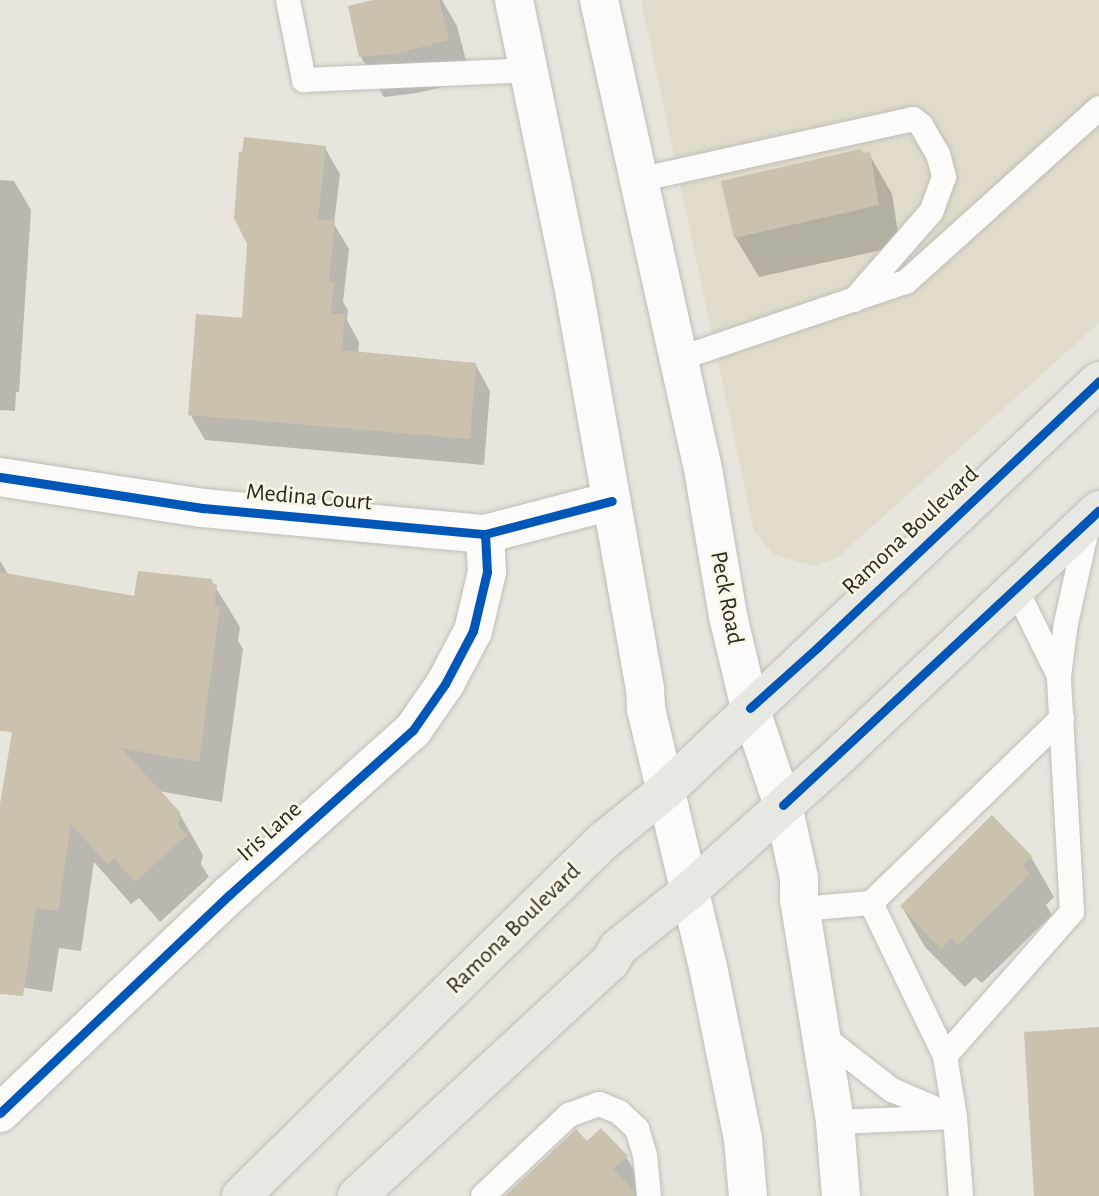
<!DOCTYPE html>
<html>
<head>
<meta charset="utf-8">
<style>
  body { margin:0 }
  #map { position:relative; width:1099px; height:1196px; overflow:hidden; background:#e8e5dd; font-family:"Alegreya Sans",sans-serif }
  div>[style] { position:absolute }
  .built>* { inset:0; background:#e0dbca }
  .shadow>* { inset:0; background:#0003 }
  .building>* { inset:0; background:#cac2ae }
  .roads { filter:drop-shadow(0 0 2px #c0bdb7) drop-shadow(0 0 2px #c0bdb7) }
  .service>* { height:24px; margin:-12px; padding:0 12px; transform-origin:12px; border-radius:12px; background:#fcfbfa }
  .minor>* { height:38px; margin:-19px; padding:0 19px; transform-origin:19px; border-radius:19px; background:#fcfbfa }
  .secondary>* { height:38px; margin:-19px; padding:0 19px; transform-origin:19px; border-radius:19px; background:#fcfbfa }
  .primary>* { height:38px; margin:-19px; padding:0 19px; transform-origin:19px; border-radius:19px; background:#e7e8e1 }
  .cycleway>* { height:9px; margin:-4.5px; padding:0 4.5px; transform-origin:4.5px; border-radius:4.5px; background:#0057b8 }
  span { translate:-50% -50%; white-space:nowrap; text-align:center; line-height:1.15; -webkit-text-stroke:5px #fbf5e5; paint-order:stroke }
  .street-label { font-size:24px; color:#2b2923 }
</style>
</head>
<body>
<div id="map">
  <div class="built">
    <i style="clip-path:polygon(641px 0,1099px 0,1099px 323px,838px 557px,814px 566px,773px 554px,754px 531px)"></i>
  </div>
  <div class="shadow">
    <i style="clip-path:polygon(380px 0,442px 0,457px 26px,471px 80px,417px 93px,384px 97px,361px 57px,350px 8px)"></i>
    <i style="clip-path:polygon(325px 148px,340px 174px,334px 224px,349px 249px,343px 302px,348px 310px,347px 320px,359px 342px,358px 354px,475px 364px,490px 391px,484px 465px,205px 440px,190px 414px,244px 320px)"></i>
    <i style="clip-path:polygon(869px 154px,892px 194px,900px 246px,759px 277px,735px 237px)"></i>
    <i style="clip-path:polygon(0 180px,14px 181px,31px 210px,19px 392px,16px 392px,15px 411px,0 410px)"></i>
    <i style="clip-path:polygon(0 561px,9px 576px,136px 598px,211px 580px,240px 627px,238px 641px,243px 649px,222px 802px,158px 791px,179px 813px,203px 855px,201px 864px,209px 877px,160px 922px,139px 898px,131px 904px,94px 862px,81px 951px,59px 948px,52px 992px,0 984px,0 820px,24px 687px,0 684px)"></i>
    <i style="clip-path:polygon(1031px 857px,1054px 897px,1046px 905px,1052px 915px,982px 983px,975px 977px,965px 987px,925px 947px,902px 907px)"></i>
    <i style="clip-path:polygon(587px 1143px,626px 1157px,645px 1189px,637px 1196px,508px 1196px)"></i>
  </div>
  <div class="building">
    <i style="clip-path:polygon(373px 0,439px 0,449px 40px,394px 54px,359px 57px,348px 6px)"></i>
    <i style="clip-path:polygon(244px 137px,326px 146px,318px 219px,335px 221px,329px 282px,334px 282px,331px 314px,345px 314px,342px 350px,476px 363px,470px 439px,188px 415px,196px 314px,242px 318px,247px 244px,234px 218px,239px 152px,242px 152px)"></i>
    <i style="clip-path:polygon(861px 149px,863px 153px,870px 152px,879px 205px,734px 238px,721px 181px)"></i>
    <i style="clip-path:polygon(138px 571px,212px 579px,211px 583px,217px 585px,214px 606px,220px 606px,199px 762px,121px 748px,180px 812px,178px 825px,187px 835px,135px 882px,114px 858px,107px 864px,71px 824px,58px 911px,36px 908px,23px 996px,0 994px,0 804px,12px 732px,0 731px,0 572px,134px 596px)"></i>
    <i style="clip-path:polygon(992px 815px,1032px 856px,1022px 866px,1030px 874px,958px 945px,951px 938px,941px 949px,900px 906px)"></i>
    <i style="clip-path:polygon(1099px 1027px,1099px 1196px,1034px 1196px,1024px 1032px)"></i>
    <i style="clip-path:polygon(601px 1128px,628px 1156px,613px 1169px,634px 1191px,634px 1196px,505px 1196px,576px 1129px,587px 1141px)"></i>
  </div>
  <div class="roads">
    <div class="service">
      <i style="left:288px;top:0;width:82px;rotate:78.7deg"></i>
      <i style="left:304px;top:80px;width:225px;rotate:-2.5deg"></i>
      <i style="left:638px;top:180px;width:282px;rotate:-12.5deg"></i>
      <i style="left:913px;top:119px;width:10px;rotate:37deg"></i>
      <i style="left:921px;top:125px;width:34px;rotate:60deg"></i>
      <i style="left:938px;top:154px;width:24px;rotate:75deg"></i>
      <i style="left:944px;top:177px;width:37px;rotate:110deg"></i>
      <i style="left:931px;top:212px;width:117px;rotate:131.2deg"></i>
      <i style="left:678px;top:359px;width:241px;rotate:-18.7deg"></i>
      <i style="left:906px;top:282px;width:260px;rotate:-42deg"></i>
      <i style="left:1015px;top:587px;width:99px;rotate:63.7deg"></i>
      <i style="left:871px;top:903px;width:170px;rotate:64.2deg"></i>
      <i style="left:945px;top:1056px;width:62px;rotate:80.7deg"></i>
      <i style="left:801px;top:909px;width:70px;rotate:-4.9deg"></i>
      <i style="left:871px;top:903px;width:266px;rotate:-44.1deg"></i>
      <i style="left:821px;top:1035px;width:90px;rotate:37.8deg"></i>
      <i style="left:892px;top:1090px;width:61px;rotate:23.2deg"></i>
      <i style="left:945px;top:1056px;width:192px;rotate:-48.6deg"></i>
      <i style="left:1072px;top:912px;width:236px;rotate:-93.2deg"></i>
      <i style="left:1059px;top:676px;width:53px;rotate:-82.5deg"></i>
      <i style="left:1066px;top:623px;width:106px;rotate:-77.4deg"></i>
      <i style="left:835px;top:1122px;width:120px;rotate:-2.4deg"></i>
      <i style="left:955px;top:1117px;width:79px;rotate:85.7deg"></i>
      <i style="left:483px;top:1196px;width:118px;rotate:-43.3deg"></i>
      <i style="left:569px;top:1115px;width:32px;rotate:-20deg"></i>
      <i style="left:599px;top:1104px;width:22px;rotate:22deg"></i>
      <i style="left:619px;top:1112px;width:25px;rotate:43deg"></i>
      <i style="left:637px;top:1129px;width:27px;rotate:73deg"></i>
      <i style="left:645px;top:1155px;width:41px;rotate:84.4deg"></i>
    </div>
    <div class="minor">
      <i style="left:0;top:477px;width:205px;rotate:8.7deg"></i>
      <i style="left:203px;top:508px;width:283px;rotate:5.3deg"></i>
      <i style="left:485px;top:534px;width:131px;rotate:-14.6deg"></i>
      <i style="left:0;top:1113px;width:316px;rotate:-43.6deg"></i>
      <i style="left:229px;top:895px;width:247px;rotate:-41.9deg"></i>
      <i style="left:413px;top:730px;width:56px;rotate:-55.2deg"></i>
      <i style="left:445px;top:684px;width:60px;rotate:-62.2deg"></i>
      <i style="left:473px;top:631px;width:61px;rotate:-76.7deg"></i>
      <i style="left:487px;top:572px;width:38px;rotate:-93deg"></i>
    </div>
    <div class="secondary">
      <i style="left:514px;top:0;width:285px;rotate:78.3deg"></i>
      <i style="left:572px;top:279px;width:415px;rotate:79.9deg"></i>
      <i style="left:645px;top:688px;width:21px;rotate:87deg"></i>
      <i style="left:646px;top:709px;width:265px;rotate:76.5deg"></i>
      <i style="left:708px;top:967px;width:176px;rotate:78.5deg"></i>
      <i style="left:743px;top:1139px;width:57px;rotate:85deg"></i>
      <i style="left:599px;top:0;width:486px;rotate:77.5deg"></i>
      <i style="left:704px;top:475px;width:143px;rotate:80.3deg"></i>
      <i style="left:728px;top:616px;width:95px;rotate:76.6deg"></i>
      <i style="left:750px;top:708px;width:102px;rotate:71.2deg"></i>
      <i style="left:783px;top:805px;width:75px;rotate:77.6deg"></i>
      <i style="left:799px;top:878px;width:21px;rotate:90deg"></i>
      <i style="left:799px;top:899px;width:226px;rotate:80.8deg"></i>
      <i style="left:835px;top:1122px;width:74px;rotate:85.4deg"></i>
    </div>
    <div class="primary">
      <i style="left:241px;top:1196px;width:506px;rotate:-44.44deg"></i>
      <i style="left:602px;top:842px;width:81px;rotate:-39deg"></i>
      <i style="left:665px;top:791px;width:597px;rotate:-43.37deg"></i>
      <i style="left:357px;top:1196px;width:345px;rotate:-42.8deg"></i>
      <i style="left:610px;top:962px;width:16px;rotate:-60deg"></i>
      <i style="left:618px;top:948px;width:90px;rotate:-38.7deg"></i>
      <i style="left:688px;top:892px;width:206px;rotate:-42deg"></i>
      <i style="left:841px;top:754px;width:355px;rotate:-43.4deg"></i>
    </div>
  </div>
  <div class="cycleway">
    <i style="left:0;top:477px;width:205px;rotate:8.7deg"></i>
    <i style="left:203px;top:508px;width:283px;rotate:5.3deg"></i>
    <i style="left:485px;top:534px;width:131px;rotate:-14.6deg"></i>
    <i style="left:750px;top:708px;width:91px;rotate:-41.9deg"></i>
    <i style="left:818px;top:647px;width:387px;rotate:-43.4deg"></i>
    <i style="left:783px;top:805px;width:432px;rotate:-43deg"></i>
    <i style="left:0;top:1113px;width:316px;rotate:-43.6deg"></i>
    <i style="left:229px;top:895px;width:247px;rotate:-41.9deg"></i>
    <i style="left:413px;top:730px;width:56px;rotate:-55.2deg"></i>
    <i style="left:445px;top:684px;width:60px;rotate:-62.2deg"></i>
    <i style="left:473px;top:631px;width:61px;rotate:-76.7deg"></i>
    <i style="left:487px;top:572px;width:38px;rotate:-93deg"></i>
  </div>
  <div class="street-label">
    <span style="left:309px;top:498px;rotate:5deg">Medina Court</span>
    <span style="left:911px;top:531px;rotate:-43deg">Ramona Boulevard</span>
    <span style="left:726px;top:598px;rotate:79deg">Peck Road</span>
    <span style="left:270px;top:832px;rotate:-42deg">Iris Lane</span>
    <span style="left:514px;top:929px;rotate:-44deg">Ramona Boulevard</span>
  </div>
</div>
</body>
</html>
